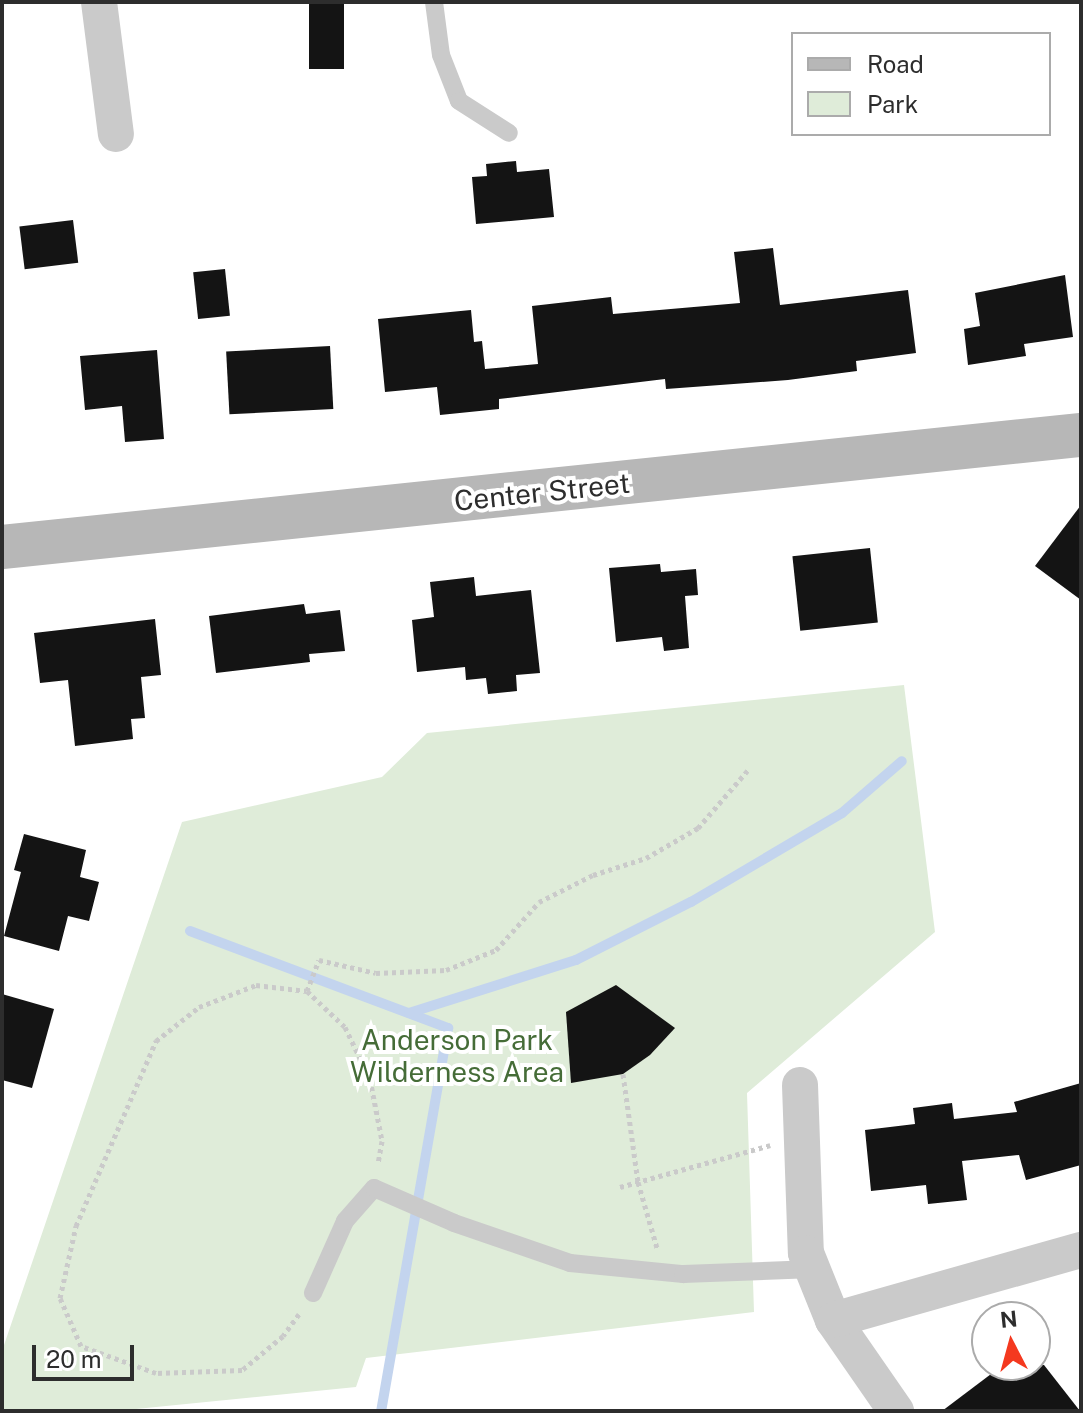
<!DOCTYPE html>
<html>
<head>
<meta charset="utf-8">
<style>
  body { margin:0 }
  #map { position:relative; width:1083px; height:1413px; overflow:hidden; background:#fff; font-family:"Public Sans",sans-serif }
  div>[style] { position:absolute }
  .green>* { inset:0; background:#dfecd9 }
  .stream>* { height:10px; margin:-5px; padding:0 5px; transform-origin:5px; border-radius:5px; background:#c3d4ee }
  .building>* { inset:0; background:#141414; transform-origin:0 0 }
  .path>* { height:5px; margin-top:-2.5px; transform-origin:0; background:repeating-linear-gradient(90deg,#cacaca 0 4px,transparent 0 8px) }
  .lane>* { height:18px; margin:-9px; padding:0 9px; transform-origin:9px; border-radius:9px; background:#cacaca }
  .street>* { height:36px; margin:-18px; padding:0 18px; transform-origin:18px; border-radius:18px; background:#cacaca }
  .secondary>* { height:44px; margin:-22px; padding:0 22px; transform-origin:22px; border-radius:22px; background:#b7b7b7 }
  span { translate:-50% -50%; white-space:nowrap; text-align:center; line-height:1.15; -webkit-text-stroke:8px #fff; paint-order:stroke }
  .street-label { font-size:28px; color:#2d2d2d }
  .park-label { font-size:28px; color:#456c37 }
  .frame { position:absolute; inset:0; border:4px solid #2d2d2d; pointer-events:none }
  .legend { position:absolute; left:791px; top:32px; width:260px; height:104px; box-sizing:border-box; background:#fff; border:2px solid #ababab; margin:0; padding:10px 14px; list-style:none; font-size:24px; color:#2d2d2d }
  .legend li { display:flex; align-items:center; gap:16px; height:40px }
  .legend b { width:40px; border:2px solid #ababab }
  .north { position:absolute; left:971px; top:1301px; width:80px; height:80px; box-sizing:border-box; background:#fff; border:2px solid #ababab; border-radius:50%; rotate:354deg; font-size:22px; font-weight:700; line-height:32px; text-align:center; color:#2d2d2d }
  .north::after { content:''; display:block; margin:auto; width:28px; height:36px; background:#f4391f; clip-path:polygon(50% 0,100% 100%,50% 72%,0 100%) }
  .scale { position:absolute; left:32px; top:1345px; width:102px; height:36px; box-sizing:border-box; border:4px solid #2d2d2d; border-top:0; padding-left:10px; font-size:24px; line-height:28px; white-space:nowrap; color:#2d2d2d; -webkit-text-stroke:6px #fff; paint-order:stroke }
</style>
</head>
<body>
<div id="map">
  <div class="green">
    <i style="clip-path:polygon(904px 685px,935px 932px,747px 1093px,754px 1312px,366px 1358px,356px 1387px,116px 1411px,2px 1411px,2px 1351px,182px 822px,382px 777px,427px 733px)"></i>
  </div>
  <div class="stream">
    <i style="left:190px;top:931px;width:276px;rotate:20.6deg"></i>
    <i style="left:448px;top:1028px;width:389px;rotate:99.9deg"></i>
    <i style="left:409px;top:1013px;width:175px;rotate:-17.6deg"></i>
    <i style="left:576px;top:960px;width:129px;rotate:-26.8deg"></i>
    <i style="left:691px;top:902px;width:175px;rotate:-30.5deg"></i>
    <i style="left:842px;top:813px;width:79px;rotate:-40.9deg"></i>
  </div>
  <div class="building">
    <i style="left:309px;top:2px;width:35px;height:67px"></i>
    <i style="clip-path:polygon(516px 161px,517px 172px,549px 169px,554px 217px,476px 224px,472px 177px,487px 176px,486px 164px)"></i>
    <i style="left:73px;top:220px;width:43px;height:54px;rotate:83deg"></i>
    <i style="clip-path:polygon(773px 248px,780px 305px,908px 290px,916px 353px,856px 361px,857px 371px,788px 380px,666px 389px,665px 379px,499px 399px,499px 409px,440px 415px,437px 387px,385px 392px,378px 319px,471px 310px,474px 342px,482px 341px,485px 369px,538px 364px,532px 306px,611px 297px,613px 314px,740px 303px,734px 252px)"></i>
    <i style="left:225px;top:269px;width:47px;height:32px;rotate:84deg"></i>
    <i style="clip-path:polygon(1065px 275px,1073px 337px,1024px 344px,1026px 356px,968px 365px,964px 329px,980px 326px,975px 293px)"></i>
    <i style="left:330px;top:346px;width:63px;height:104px;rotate:87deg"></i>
    <i style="clip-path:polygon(157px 350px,164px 439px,125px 442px,122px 406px,85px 410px,80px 356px)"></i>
    <i style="clip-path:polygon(1081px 505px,1081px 600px,1035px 566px)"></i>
    <i style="left:870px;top:548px;width:75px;height:78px;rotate:84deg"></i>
    <i style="clip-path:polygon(660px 564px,661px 572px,696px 569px,698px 595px,685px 596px,689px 648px,664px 651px,662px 637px,616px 642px,609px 568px)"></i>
    <i style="clip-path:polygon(474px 577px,476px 596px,531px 590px,540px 673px,516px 675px,517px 691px,488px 694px,486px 678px,466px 680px,465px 667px,417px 672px,412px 620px,434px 617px,430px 582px)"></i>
    <i style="clip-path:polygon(304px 604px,306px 614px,340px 610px,345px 651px,309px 654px,310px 662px,216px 673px,209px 616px)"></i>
    <i style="clip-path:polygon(155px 619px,161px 675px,141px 677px,145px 718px,131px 719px,133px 739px,75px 746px,68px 680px,40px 683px,34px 633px)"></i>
    <i style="clip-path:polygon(24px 834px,86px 850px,80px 877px,99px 882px,89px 921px,68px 916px,59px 951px,4px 936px,21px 872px,14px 870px)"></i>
    <i style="clip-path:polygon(616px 985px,675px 1028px,650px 1055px,623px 1074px,571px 1083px,566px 1012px)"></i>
    <i style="clip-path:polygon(2px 994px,54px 1009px,32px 1088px,2px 1080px)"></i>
    <i style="clip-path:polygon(1081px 1083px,1081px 1165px,1026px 1180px,1019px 1155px,962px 1161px,967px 1200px,928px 1204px,926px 1185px,871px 1191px,865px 1130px,915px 1124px,913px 1108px,952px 1103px,954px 1119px,1017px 1112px,1014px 1102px)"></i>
    <i style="clip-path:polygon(1003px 1365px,1044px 1365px,1080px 1411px,942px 1411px)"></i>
  </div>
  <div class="path">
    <i style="left:307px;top:991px;width:33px;rotate:-69deg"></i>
    <i style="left:319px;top:960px;width:58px;rotate:12.8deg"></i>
    <i style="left:376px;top:973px;width:70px;rotate:-2.5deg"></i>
    <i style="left:446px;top:970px;width:54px;rotate:-21.8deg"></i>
    <i style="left:496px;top:950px;width:64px;rotate:-48.1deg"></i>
    <i style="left:539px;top:902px;width:60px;rotate:-26.6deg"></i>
    <i style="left:593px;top:875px;width:56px;rotate:-17.8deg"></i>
    <i style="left:646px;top:858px;width:60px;rotate:-30deg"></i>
    <i style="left:698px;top:828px;width:77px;rotate:-49.2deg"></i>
    <i style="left:623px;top:1074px;width:109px;rotate:82.1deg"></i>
    <i style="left:638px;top:1182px;width:69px;rotate:73.9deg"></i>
    <i style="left:620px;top:1187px;width:156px;rotate:-15.6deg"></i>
    <i style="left:299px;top:1314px;width:27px;rotate:126deg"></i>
    <i style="left:283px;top:1336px;width:53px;rotate:140.3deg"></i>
    <i style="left:242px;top:1370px;width:86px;rotate:178deg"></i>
    <i style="left:156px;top:1373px;width:80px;rotate:-160.2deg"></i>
    <i style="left:81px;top:1346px;width:52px;rotate:-113.6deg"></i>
    <i style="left:60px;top:1298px;width:74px;rotate:-77.5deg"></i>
    <i style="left:76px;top:1226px;width:202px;rotate:-66.6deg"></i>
    <i style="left:156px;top:1041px;width:55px;rotate:-38.3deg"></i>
    <i style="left:199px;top:1007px;width:61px;rotate:-21.1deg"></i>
    <i style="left:256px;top:985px;width:51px;rotate:6.7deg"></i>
    <i style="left:307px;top:991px;width:52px;rotate:43.5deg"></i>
    <i style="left:345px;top:1027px;width:58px;rotate:64.3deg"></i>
    <i style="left:370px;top:1079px;width:63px;rotate:79deg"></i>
    <i style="left:382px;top:1141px;width:23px;rotate:100deg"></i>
  </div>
  <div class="lane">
    <i style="left:434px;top:2px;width:53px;rotate:82.5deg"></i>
    <i style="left:441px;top:55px;width:49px;rotate:68.6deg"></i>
    <i style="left:459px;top:101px;width:59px;rotate:32.6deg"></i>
    <i style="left:313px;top:1293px;width:79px;rotate:-66deg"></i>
    <i style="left:345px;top:1221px;width:44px;rotate:-48.7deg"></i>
    <i style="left:374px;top:1188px;width:87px;rotate:23.6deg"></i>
    <i style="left:454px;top:1223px;width:123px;rotate:19deg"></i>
    <i style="left:570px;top:1263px;width:114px;rotate:5.6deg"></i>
    <i style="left:683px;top:1274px;width:131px;rotate:-2.2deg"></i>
  </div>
  <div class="street">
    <i style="left:99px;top:2px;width:133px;rotate:82.7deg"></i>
    <i style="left:800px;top:1085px;width:168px;rotate:88deg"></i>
    <i style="left:806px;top:1253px;width:72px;rotate:68.1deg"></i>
    <i style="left:833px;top:1320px;width:111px;rotate:55.3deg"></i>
    <i style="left:833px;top:1320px;width:258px;rotate:-15.8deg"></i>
  </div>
  <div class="secondary">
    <i style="left:2px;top:547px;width:1085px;rotate:-5.93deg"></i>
  </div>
  <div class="street-label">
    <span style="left:542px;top:492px;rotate:-6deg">Center Street</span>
  </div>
  <div class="park-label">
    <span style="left:457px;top:1056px">Anderson Park<br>Wilderness Area</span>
  </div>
  <div class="frame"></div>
  <ul class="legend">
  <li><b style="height:10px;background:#b7b7b7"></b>Road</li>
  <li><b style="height:22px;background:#dfecd9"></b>Park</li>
  </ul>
  <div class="north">N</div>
  <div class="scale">20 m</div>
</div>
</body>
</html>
